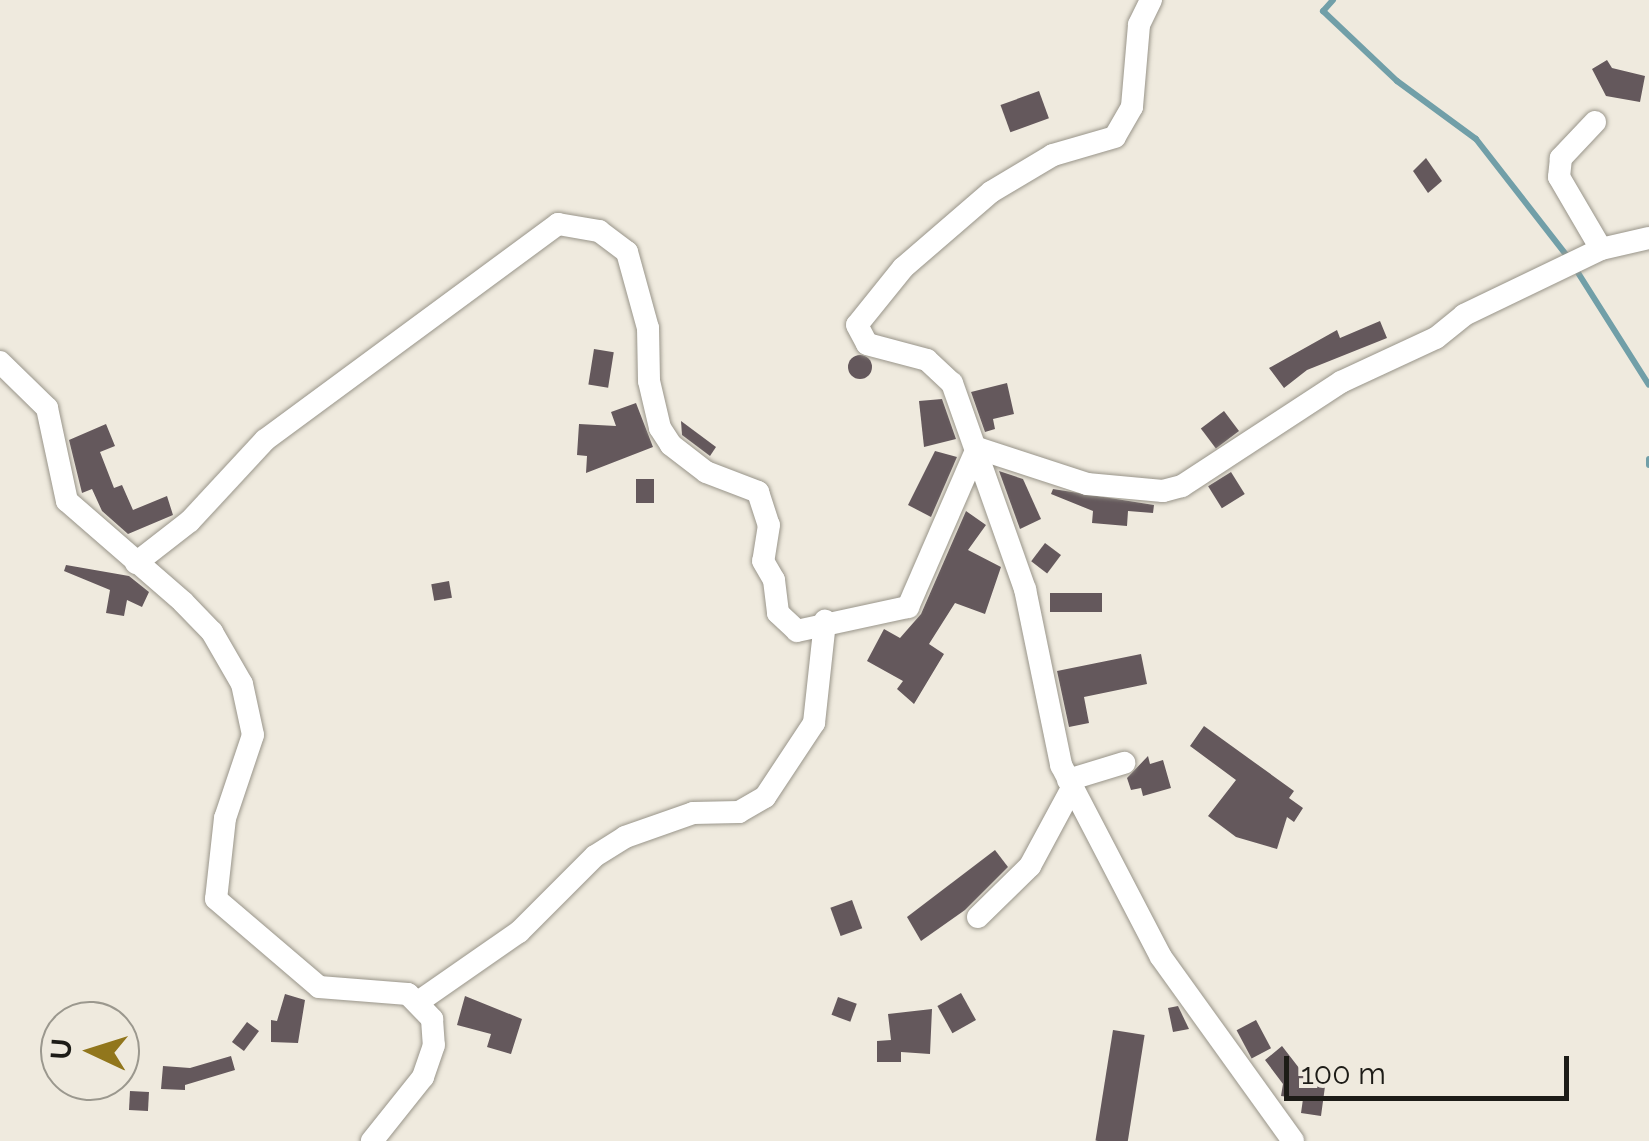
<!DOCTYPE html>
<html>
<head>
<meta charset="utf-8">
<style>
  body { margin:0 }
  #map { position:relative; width:1649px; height:1141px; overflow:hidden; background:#efeade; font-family:Raleway,sans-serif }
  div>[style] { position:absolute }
  .stream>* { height:6px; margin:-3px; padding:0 3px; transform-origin:3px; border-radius:3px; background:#719fa8 }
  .building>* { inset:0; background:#64585c; transform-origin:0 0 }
  .round { border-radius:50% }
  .roads { filter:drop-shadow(0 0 2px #99958a) drop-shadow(0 0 2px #99958a) }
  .minor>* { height:22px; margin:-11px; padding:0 11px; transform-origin:11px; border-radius:11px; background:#fff }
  span { translate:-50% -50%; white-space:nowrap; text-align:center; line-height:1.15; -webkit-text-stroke:10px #efeade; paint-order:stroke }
  .north { position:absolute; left:40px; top:1001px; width:100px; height:100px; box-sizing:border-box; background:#efeade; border:2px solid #9b988e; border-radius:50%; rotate:274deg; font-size:28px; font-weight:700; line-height:40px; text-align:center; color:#1d1c17 }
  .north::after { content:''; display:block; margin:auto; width:35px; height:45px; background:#91761c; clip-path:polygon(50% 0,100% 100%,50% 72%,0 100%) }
  .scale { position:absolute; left:1284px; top:1056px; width:285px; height:45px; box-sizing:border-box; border:5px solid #1d1c17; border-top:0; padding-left:12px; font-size:30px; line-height:35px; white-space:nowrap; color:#1d1c17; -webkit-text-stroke:8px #efeade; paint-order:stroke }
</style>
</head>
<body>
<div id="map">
  <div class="stream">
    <i style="left:1333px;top:0;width:15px;rotate:132deg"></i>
    <i style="left:1323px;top:11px;width:102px;rotate:43.4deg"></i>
    <i style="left:1397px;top:81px;width:98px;rotate:36.3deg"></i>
    <i style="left:1476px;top:139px;width:150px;rotate:52.1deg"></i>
    <i style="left:1575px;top:268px;width:138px;rotate:57.7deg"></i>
    <i style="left:1649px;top:459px;width:6px;rotate:90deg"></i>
  </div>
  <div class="building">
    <i style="clip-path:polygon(1607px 60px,1612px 68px,1645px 76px,1640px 102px,1606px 96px,1592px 69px)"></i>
    <i style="left:1039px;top:91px;width:29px;height:41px;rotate:70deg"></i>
    <i style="clip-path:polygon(1426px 158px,1442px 181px,1428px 193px,1413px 171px)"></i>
    <i style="clip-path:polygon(1380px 321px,1387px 338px,1307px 370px,1284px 388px,1269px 368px,1337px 330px,1340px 338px)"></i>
    <i style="left:594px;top:349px;width:20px;height:36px;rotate:9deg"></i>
    <i class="round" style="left:848px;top:355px;width:24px;height:24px"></i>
    <i style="clip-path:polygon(1007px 383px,1014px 414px,993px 419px,995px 429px,985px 432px,971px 392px)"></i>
    <i style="clip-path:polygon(942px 399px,956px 439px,924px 447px,919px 401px)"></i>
    <i style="clip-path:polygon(636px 403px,653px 447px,586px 473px,587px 456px,577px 455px,579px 424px,616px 426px,611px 412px)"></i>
    <i style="left:1224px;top:411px;width:25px;height:29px;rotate:53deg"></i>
    <i style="clip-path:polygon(681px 421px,716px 447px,710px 456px,682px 435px)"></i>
    <i style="clip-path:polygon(106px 424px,115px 446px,100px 452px,114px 488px,122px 485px,133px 510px,167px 496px,173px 515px,128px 534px,102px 511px,92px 489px,82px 493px,69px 440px)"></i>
    <i style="clip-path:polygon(935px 451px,957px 457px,931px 517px,908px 505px)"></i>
    <i style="clip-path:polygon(999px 471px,1023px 479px,1041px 519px,1020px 529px)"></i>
    <i style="left:1231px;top:472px;width:26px;height:27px;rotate:58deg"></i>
    <i style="left:636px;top:479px;width:18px;height:24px"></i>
    <i style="clip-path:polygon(1053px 489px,1154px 505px,1153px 513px,1128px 511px,1127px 526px,1092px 523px,1093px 511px,1051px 494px)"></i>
    <i style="clip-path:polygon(966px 511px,986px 525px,968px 550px,1001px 567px,985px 614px,955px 603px,929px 644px,944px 654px,914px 704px,897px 689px,903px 681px,867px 661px,884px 629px,900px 638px,921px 614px)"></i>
    <i style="left:1045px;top:543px;width:20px;height:23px;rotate:37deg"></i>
    <i style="clip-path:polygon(66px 565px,129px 576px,149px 592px,142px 607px,127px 600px,124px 616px,106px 613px,110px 590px,64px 571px)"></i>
    <i style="left:449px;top:581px;width:17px;height:18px;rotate:80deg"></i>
    <i style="left:1050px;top:593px;width:52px;height:19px"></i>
    <i style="clip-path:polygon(1141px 654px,1147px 684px,1084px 697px,1089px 723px,1069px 727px,1057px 671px)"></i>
    <i style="clip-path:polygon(1204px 726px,1294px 791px,1289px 798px,1303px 808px,1294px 822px,1287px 817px,1277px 849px,1236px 837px,1208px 816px,1236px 780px,1190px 746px)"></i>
    <i style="clip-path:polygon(1148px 756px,1150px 764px,1163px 760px,1171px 788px,1143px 796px,1141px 788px,1131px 790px,1127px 778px)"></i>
    <i style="clip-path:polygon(995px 850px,1008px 867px,965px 910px,921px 941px,907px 917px)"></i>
    <i style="left:852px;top:900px;width:30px;height:23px;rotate:70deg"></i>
    <i style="left:961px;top:993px;width:31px;height:27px;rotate:61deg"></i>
    <i style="clip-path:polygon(285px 994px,305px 1000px,298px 1043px,271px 1042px,271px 1020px,277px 1021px)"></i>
    <i style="clip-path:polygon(465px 996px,522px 1019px,511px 1054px,487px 1047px,491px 1034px,457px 1025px)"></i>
    <i style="left:838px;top:997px;width:20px;height:19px;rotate:20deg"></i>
    <i style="clip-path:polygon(1178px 1006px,1189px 1029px,1173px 1032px,1168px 1008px)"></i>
    <i style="clip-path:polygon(932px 1009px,930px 1054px,901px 1052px,901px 1062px,877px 1062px,877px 1041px,891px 1040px,888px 1014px)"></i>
    <i style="left:1256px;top:1020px;width:32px;height:22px;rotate:62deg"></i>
    <i style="left:247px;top:1022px;width:15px;height:25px;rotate:37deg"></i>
    <i style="left:1113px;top:1030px;width:32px;height:112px;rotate:9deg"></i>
    <i style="clip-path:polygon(1282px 1046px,1306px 1077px,1326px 1079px,1321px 1116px,1301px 1113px,1303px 1099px,1281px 1096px,1283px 1084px,1265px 1060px)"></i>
    <i style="clip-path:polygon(231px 1056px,235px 1070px,185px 1085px,185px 1090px,161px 1089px,163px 1066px,190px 1068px)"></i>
    <i style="left:130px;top:1091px;width:19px;height:19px;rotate:3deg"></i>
  </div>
  <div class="roads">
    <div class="minor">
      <i style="left:1151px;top:0;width:28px;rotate:116deg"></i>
      <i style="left:1139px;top:25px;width:82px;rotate:94.9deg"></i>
      <i style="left:1132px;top:107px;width:34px;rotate:120deg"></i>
      <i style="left:1115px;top:137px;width:65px;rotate:163.8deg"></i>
      <i style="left:1053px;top:155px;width:72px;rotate:149.2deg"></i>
      <i style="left:991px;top:192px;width:116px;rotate:139.2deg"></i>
      <i style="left:903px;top:268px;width:73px;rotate:128.9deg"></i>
      <i style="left:857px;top:325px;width:21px;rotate:62deg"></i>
      <i style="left:867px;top:344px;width:62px;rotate:14.9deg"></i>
      <i style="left:927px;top:360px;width:34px;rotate:43deg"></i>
      <i style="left:952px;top:383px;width:219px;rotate:70.5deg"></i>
      <i style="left:1025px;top:589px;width:180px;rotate:78.4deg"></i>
      <i style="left:1061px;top:765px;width:216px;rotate:62.5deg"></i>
      <i style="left:1161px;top:957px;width:226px;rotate:54.3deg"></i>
      <i style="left:1595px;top:122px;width:50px;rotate:133.4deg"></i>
      <i style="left:1561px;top:158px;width:19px;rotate:96deg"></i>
      <i style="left:1559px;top:177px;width:83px;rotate:59.7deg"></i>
      <i style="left:0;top:362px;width:66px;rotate:44.4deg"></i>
      <i style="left:47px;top:408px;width:95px;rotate:77.9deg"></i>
      <i style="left:67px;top:501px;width:154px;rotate:41deg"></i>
      <i style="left:183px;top:602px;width:42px;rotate:46deg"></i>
      <i style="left:212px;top:632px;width:60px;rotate:60deg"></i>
      <i style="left:242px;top:684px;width:52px;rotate:77.8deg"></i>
      <i style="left:253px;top:735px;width:88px;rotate:108.6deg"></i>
      <i style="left:225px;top:818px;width:81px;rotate:96.3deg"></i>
      <i style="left:216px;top:899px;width:135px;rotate:40.5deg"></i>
      <i style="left:319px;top:987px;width:89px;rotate:4.5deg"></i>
      <i style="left:408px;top:994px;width:35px;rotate:46deg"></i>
      <i style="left:432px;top:1019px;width:26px;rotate:86deg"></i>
      <i style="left:434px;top:1045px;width:34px;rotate:109deg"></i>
      <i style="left:423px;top:1077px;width:82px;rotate:128.6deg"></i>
      <i style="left:136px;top:563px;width:68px;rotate:-37.9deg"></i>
      <i style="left:190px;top:521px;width:110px;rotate:-47.2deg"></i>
      <i style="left:265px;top:440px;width:364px;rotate:-36.4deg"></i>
      <i style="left:558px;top:224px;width:42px;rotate:9.7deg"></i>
      <i style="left:599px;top:231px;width:35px;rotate:37deg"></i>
      <i style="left:627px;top:252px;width:79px;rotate:74.6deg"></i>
      <i style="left:648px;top:328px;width:53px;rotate:88.9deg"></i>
      <i style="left:649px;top:381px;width:48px;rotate:76.8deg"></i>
      <i style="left:660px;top:428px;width:20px;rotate:57deg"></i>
      <i style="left:671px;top:445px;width:44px;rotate:37.6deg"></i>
      <i style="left:706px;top:472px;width:56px;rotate:21deg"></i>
      <i style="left:758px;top:492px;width:35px;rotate:72deg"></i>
      <i style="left:769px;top:525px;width:36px;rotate:99deg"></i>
      <i style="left:763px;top:561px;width:22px;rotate:60deg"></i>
      <i style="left:774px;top:580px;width:33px;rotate:83deg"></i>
      <i style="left:778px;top:613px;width:26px;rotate:43deg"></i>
      <i style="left:797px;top:631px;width:114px;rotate:-12.2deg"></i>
      <i style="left:908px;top:607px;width:173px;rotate:-66.5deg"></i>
      <i style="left:977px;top:448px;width:116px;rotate:18.1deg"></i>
      <i style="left:1087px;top:484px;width:76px;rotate:5.3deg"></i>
      <i style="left:1163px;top:491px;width:20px;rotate:-15deg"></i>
      <i style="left:1182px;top:486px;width:190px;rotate:-33.2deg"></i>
      <i style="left:1341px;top:382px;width:105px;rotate:-24.9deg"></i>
      <i style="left:1436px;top:338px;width:36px;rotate:-39deg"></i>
      <i style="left:1464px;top:315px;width:152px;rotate:-25.7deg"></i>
      <i style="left:1601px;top:249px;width:49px;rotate:-12.9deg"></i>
      <i style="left:1068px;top:780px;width:59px;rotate:-16.9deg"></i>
      <i style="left:978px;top:917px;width:73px;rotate:-44.4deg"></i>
      <i style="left:1030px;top:866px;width:89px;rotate:-61.7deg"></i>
      <i style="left:421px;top:1000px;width:119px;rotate:-34.8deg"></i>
      <i style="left:519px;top:932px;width:107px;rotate:-45deg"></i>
      <i style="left:595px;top:856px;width:36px;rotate:-32deg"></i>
      <i style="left:625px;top:837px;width:72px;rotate:-19.4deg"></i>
      <i style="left:693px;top:813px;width:46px;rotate:-1.2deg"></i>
      <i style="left:739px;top:812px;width:30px;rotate:-30deg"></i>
      <i style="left:765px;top:797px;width:89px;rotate:-56.5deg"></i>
      <i style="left:814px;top:723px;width:103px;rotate:-83.8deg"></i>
    </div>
  </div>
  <div class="north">U</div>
  <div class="scale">100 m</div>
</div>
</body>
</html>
